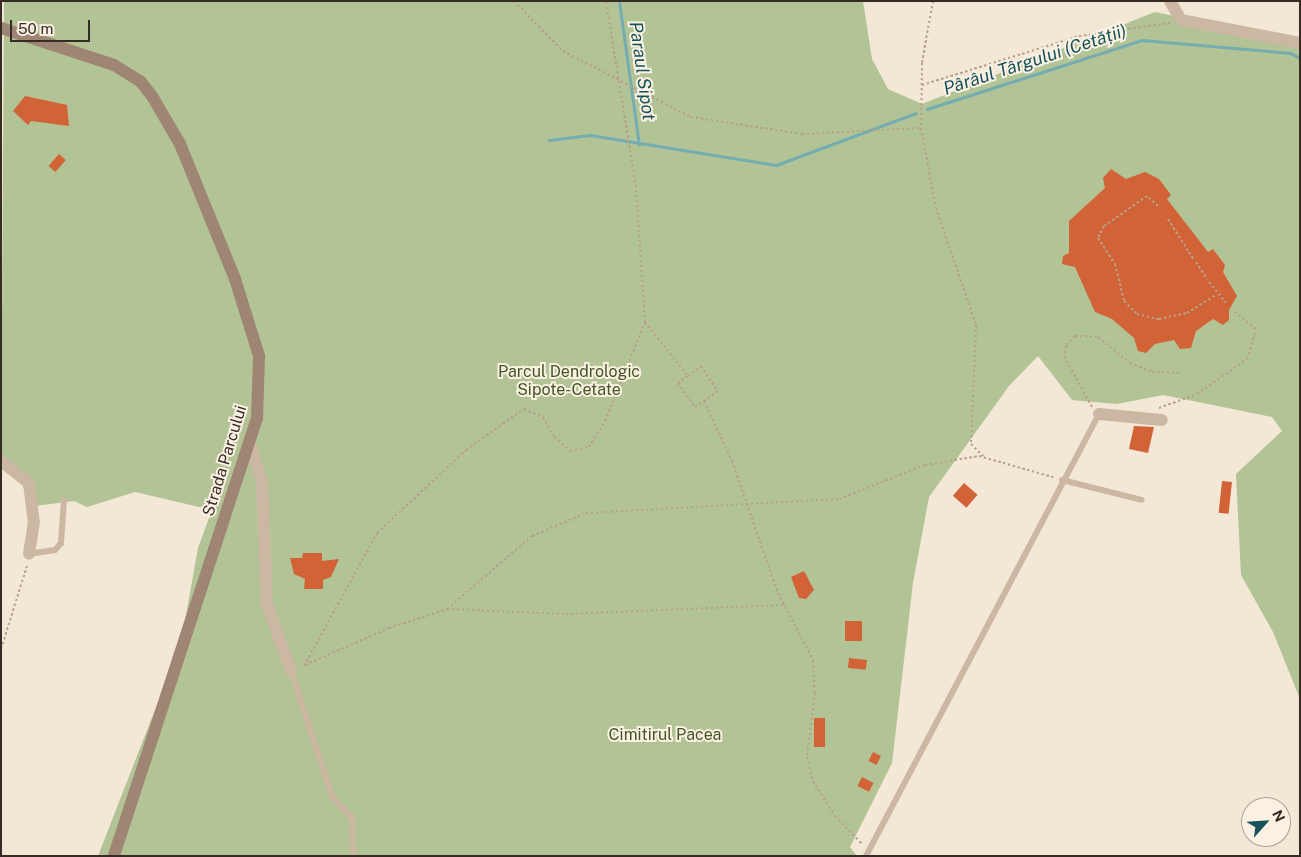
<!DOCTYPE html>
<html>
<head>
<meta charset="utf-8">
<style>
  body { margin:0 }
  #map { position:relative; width:1301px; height:857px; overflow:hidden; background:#f3e7d6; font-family:"Public Sans",sans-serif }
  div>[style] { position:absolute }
  .green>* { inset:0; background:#b2c395 }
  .stream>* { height:3px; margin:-1.5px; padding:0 1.5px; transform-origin:1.5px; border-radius:1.5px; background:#73adb2 }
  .building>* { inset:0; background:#d16337; transform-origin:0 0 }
  .path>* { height:2px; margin-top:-1px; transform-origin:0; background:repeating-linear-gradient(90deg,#b8a18c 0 2.5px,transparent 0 5px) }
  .lane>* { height:6px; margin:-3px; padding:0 3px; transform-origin:3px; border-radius:3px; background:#ccb7a2 }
  .street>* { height:12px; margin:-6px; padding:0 6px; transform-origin:6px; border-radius:6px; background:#ccb7a2 }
  .secondary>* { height:12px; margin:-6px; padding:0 6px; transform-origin:6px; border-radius:6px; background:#9f8573 }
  span { translate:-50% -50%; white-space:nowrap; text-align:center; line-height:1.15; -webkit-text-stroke:4px #fbf1e3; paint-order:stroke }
  .park-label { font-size:16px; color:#435627 }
  .street-label { font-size:16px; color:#362b25 }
  .water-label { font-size:18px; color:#17535a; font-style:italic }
  .frame { position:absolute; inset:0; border:2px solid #362b25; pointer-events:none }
  .north { position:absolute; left:1241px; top:797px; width:50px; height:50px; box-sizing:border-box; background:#fbf1e3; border:1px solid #aca297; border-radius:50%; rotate:64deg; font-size:14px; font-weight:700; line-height:20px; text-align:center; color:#362b25 }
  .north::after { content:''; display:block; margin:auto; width:18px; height:22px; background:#17535a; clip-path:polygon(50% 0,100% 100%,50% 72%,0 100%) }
  .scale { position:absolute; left:10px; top:20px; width:80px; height:22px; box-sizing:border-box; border:2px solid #362b25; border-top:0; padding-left:6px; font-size:15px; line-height:18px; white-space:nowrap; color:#362b25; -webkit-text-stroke:4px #fbf1e3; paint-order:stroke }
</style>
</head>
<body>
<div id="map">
  <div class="green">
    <i style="clip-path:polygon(4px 1px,863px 1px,872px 59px,888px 89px,922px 104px,1155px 12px,1300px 43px,1300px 699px,1273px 632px,1241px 575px,1236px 474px,1282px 431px,1272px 417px,1163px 395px,1117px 404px,1072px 400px,1038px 356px,1009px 386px,929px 497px,913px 583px,892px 763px,850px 847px,857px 856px,98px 856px,181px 643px,198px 548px,212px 510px,135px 492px,87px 507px,74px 501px,35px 506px,18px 478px,1px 469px)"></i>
  </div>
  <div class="stream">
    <i style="left:619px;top:1px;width:145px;rotate:82.1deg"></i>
    <i style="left:927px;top:109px;width:226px;rotate:-17.8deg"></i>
    <i style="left:1142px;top:40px;width:149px;rotate:5deg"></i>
    <i style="left:1290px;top:53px;width:11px;rotate:27deg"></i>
    <i style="left:549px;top:140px;width:41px;rotate:-7deg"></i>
    <i style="left:590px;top:135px;width:188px;rotate:9.2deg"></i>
    <i style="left:776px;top:165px;width:149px;rotate:-20.4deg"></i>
  </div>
  <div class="building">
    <i style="clip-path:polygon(25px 96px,67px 105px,69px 126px,31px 121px,28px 125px,13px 111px)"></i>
    <i style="left:59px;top:154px;width:9px;height:16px;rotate:41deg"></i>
    <i style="clip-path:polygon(1111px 169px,1126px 179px,1145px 172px,1159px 179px,1171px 195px,1167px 199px,1208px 252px,1213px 249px,1225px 265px,1223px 272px,1237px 296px,1229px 310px,1229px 320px,1223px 325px,1213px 319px,1196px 331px,1191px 348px,1180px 349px,1174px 340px,1155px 344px,1146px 353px,1138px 351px,1134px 338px,1112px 319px,1095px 312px,1075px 267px,1062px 264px,1063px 256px,1069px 253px,1069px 221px,1105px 188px,1103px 178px)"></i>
    <i style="clip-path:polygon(1134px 426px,1154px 427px,1148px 453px,1129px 449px)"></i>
    <i style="left:1222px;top:481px;width:10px;height:32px;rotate:6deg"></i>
    <i style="left:964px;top:483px;width:18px;height:17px;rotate:41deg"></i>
    <i style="clip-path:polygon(303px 553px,322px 553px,322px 561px,339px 559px,331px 577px,323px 580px,323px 589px,304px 589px,305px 579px,294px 574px,290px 558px,302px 558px)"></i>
    <i style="clip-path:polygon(804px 571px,814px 590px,806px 599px,799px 598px,791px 577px)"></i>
    <i style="left:845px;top:621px;width:17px;height:20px"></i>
    <i style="left:849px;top:658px;width:18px;height:10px;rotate:6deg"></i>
    <i style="left:825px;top:718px;width:29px;height:11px;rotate:90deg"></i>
    <i style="left:873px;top:752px;width:9px;height:10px;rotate:27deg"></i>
    <i style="left:862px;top:777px;width:13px;height:10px;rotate:27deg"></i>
  </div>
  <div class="path">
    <i style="left:514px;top:1px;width:70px;rotate:45.6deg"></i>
    <i style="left:563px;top:51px;width:144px;rotate:27.3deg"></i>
    <i style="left:691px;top:117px;width:112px;rotate:8.7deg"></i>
    <i style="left:802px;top:134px;width:118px;rotate:-2.9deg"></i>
    <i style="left:933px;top:1px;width:63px;rotate:100.1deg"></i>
    <i style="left:922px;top:63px;width:65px;rotate:90.9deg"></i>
    <i style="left:921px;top:128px;width:81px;rotate:79.4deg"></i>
    <i style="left:936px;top:208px;width:124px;rotate:71.1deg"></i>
    <i style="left:976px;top:325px;width:119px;rotate:92.4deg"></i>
    <i style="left:971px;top:444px;width:18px;rotate:45deg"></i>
    <i style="left:922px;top:85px;width:164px;rotate:-17.3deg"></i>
    <i style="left:1079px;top:36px;width:92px;rotate:-8.1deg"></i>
    <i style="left:1158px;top:206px;width:15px;rotate:-138deg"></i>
    <i style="left:1147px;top:196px;width:52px;rotate:145.1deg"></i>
    <i style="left:1104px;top:226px;width:13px;rotate:117deg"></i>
    <i style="left:1098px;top:238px;width:31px;rotate:57deg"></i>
    <i style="left:1115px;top:264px;width:38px;rotate:76deg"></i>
    <i style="left:1124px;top:301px;width:18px;rotate:45deg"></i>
    <i style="left:1137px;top:314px;width:23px;rotate:13deg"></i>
    <i style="left:1159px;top:319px;width:29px;rotate:-12deg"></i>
    <i style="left:1187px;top:313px;width:34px;rotate:-32deg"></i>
    <i style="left:1168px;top:219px;width:38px;rotate:58deg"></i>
    <i style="left:1189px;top:252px;width:9px;rotate:58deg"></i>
    <i style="left:1196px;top:262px;width:20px;rotate:57deg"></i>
    <i style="left:1209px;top:282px;width:27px;rotate:51deg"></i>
    <i style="left:645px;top:322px;width:69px;rotate:51.5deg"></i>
    <i style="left:688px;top:376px;width:16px;rotate:-38deg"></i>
    <i style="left:701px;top:366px;width:30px;rotate:56deg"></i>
    <i style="left:718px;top:391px;width:17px;rotate:144deg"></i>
    <i style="left:704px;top:401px;width:66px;rotate:65deg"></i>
    <i style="left:732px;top:461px;width:140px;rotate:70.8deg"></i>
    <i style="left:778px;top:593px;width:76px;rotate:62.4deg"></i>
    <i style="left:813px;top:660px;width:33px;rotate:87deg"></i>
    <i style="left:815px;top:693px;width:64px;rotate:97.1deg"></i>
    <i style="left:807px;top:757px;width:25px;rotate:76deg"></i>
    <i style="left:813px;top:781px;width:41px;rotate:57.8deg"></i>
    <i style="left:835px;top:816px;width:39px;rotate:46deg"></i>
    <i style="left:688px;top:376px;width:12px;rotate:145deg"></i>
    <i style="left:678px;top:383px;width:29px;rotate:55deg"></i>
    <i style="left:695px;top:407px;width:11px;rotate:-34deg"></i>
    <i style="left:1092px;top:407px;width:56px;rotate:-118.9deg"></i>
    <i style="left:1065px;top:358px;width:13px;rotate:-86deg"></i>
    <i style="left:1066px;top:345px;width:13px;rotate:-45deg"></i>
    <i style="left:1075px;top:336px;width:23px;rotate:2deg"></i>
    <i style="left:1098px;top:337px;width:41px;rotate:39.1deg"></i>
    <i style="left:1130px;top:363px;width:24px;rotate:22deg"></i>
    <i style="left:1152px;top:372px;width:30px;rotate:2deg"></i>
    <i style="left:1159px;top:408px;width:40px;rotate:-20.2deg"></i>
    <i style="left:1197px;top:394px;width:61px;rotate:-35deg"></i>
    <i style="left:1247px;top:359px;width:31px;rotate:-73deg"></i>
    <i style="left:1256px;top:329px;width:28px;rotate:-141deg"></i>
    <i style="left:447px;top:609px;width:112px;rotate:-40.7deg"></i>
    <i style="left:532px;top:536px;width:59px;rotate:-23.1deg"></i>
    <i style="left:586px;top:513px;width:253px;rotate:-3.2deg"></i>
    <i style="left:839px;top:499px;width:92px;rotate:-21.6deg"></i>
    <i style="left:925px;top:465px;width:55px;rotate:-9.5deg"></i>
    <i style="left:979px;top:456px;width:80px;rotate:15.9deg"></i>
    <i style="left:1px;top:649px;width:87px;rotate:-72.6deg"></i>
    <i style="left:305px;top:665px;width:92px;rotate:-23.8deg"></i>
    <i style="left:389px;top:628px;width:61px;rotate:-18.1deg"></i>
    <i style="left:447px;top:609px;width:119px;rotate:2.4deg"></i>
    <i style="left:566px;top:614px;width:219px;rotate:-2.4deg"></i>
    <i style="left:304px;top:666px;width:152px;rotate:-61.2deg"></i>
    <i style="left:377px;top:533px;width:122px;rotate:-43deg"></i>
    <i style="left:466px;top:450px;width:71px;rotate:-35.3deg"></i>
    <i style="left:524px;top:409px;width:21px;rotate:23deg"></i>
    <i style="left:543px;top:417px;width:23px;rotate:61deg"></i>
    <i style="left:554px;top:437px;width:21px;rotate:41deg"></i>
    <i style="left:570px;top:451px;width:19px;rotate:-12deg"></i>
    <i style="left:589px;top:447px;width:31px;rotate:-58deg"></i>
    <i style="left:605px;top:421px;width:107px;rotate:-68deg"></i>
    <i style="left:645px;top:322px;width:135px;rotate:-93.8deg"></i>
    <i style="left:636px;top:187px;width:188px;rotate:-99.2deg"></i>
  </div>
  <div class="lane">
    <i style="left:1062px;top:480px;width:82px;rotate:14deg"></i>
    <i style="left:29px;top:554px;width:26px;rotate:-9deg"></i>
    <i style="left:55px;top:550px;width:9px;rotate:-49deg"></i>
    <i style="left:61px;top:543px;width:43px;rotate:-86deg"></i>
    <i style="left:291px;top:671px;width:134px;rotate:71.7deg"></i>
    <i style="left:333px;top:798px;width:28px;rotate:46deg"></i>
    <i style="left:352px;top:818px;width:38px;rotate:88deg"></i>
    <i style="left:866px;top:856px;width:500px;rotate:-62.2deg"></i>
  </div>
  <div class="street">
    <i style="left:1170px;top:1px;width:22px;rotate:60deg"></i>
    <i style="left:1181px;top:20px;width:121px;rotate:10.9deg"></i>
    <i style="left:1099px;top:414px;width:63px;rotate:5.4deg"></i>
    <i style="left:249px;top:440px;width:44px;rotate:72.8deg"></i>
    <i style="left:262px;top:482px;width:122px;rotate:87.7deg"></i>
    <i style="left:267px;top:604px;width:71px;rotate:70.3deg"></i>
    <i style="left:1px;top:461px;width:36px;rotate:38deg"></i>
    <i style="left:29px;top:483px;width:39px;rotate:83deg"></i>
    <i style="left:34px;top:522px;width:32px;rotate:99deg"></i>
  </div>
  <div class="secondary">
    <i style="left:1px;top:28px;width:119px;rotate:18.1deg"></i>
    <i style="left:114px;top:65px;width:32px;rotate:32deg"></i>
    <i style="left:141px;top:82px;width:18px;rotate:52deg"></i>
    <i style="left:152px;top:96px;width:56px;rotate:59.7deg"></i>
    <i style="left:180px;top:144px;width:146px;rotate:67.8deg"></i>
    <i style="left:235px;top:279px;width:81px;rotate:72.7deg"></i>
    <i style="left:259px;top:356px;width:62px;rotate:91.8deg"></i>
    <i style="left:257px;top:418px;width:461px;rotate:108.1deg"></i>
  </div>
  <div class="park-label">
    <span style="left:569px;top:381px">Parcul Dendrologic<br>Sipote-Cetate</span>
    <span style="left:665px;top:735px">Cimitirul Pacea</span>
  </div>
  <div class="street-label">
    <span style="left:225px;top:461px;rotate:-73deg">Strada Parcului</span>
  </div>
  <div class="water-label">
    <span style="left:1035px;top:60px;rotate:-18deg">Pârâul Târgului (Cetății)</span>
    <span style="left:642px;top:71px;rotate:82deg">Paraul Sipot</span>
  </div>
  <div class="frame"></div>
  <div class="north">N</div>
  <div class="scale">50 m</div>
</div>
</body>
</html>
